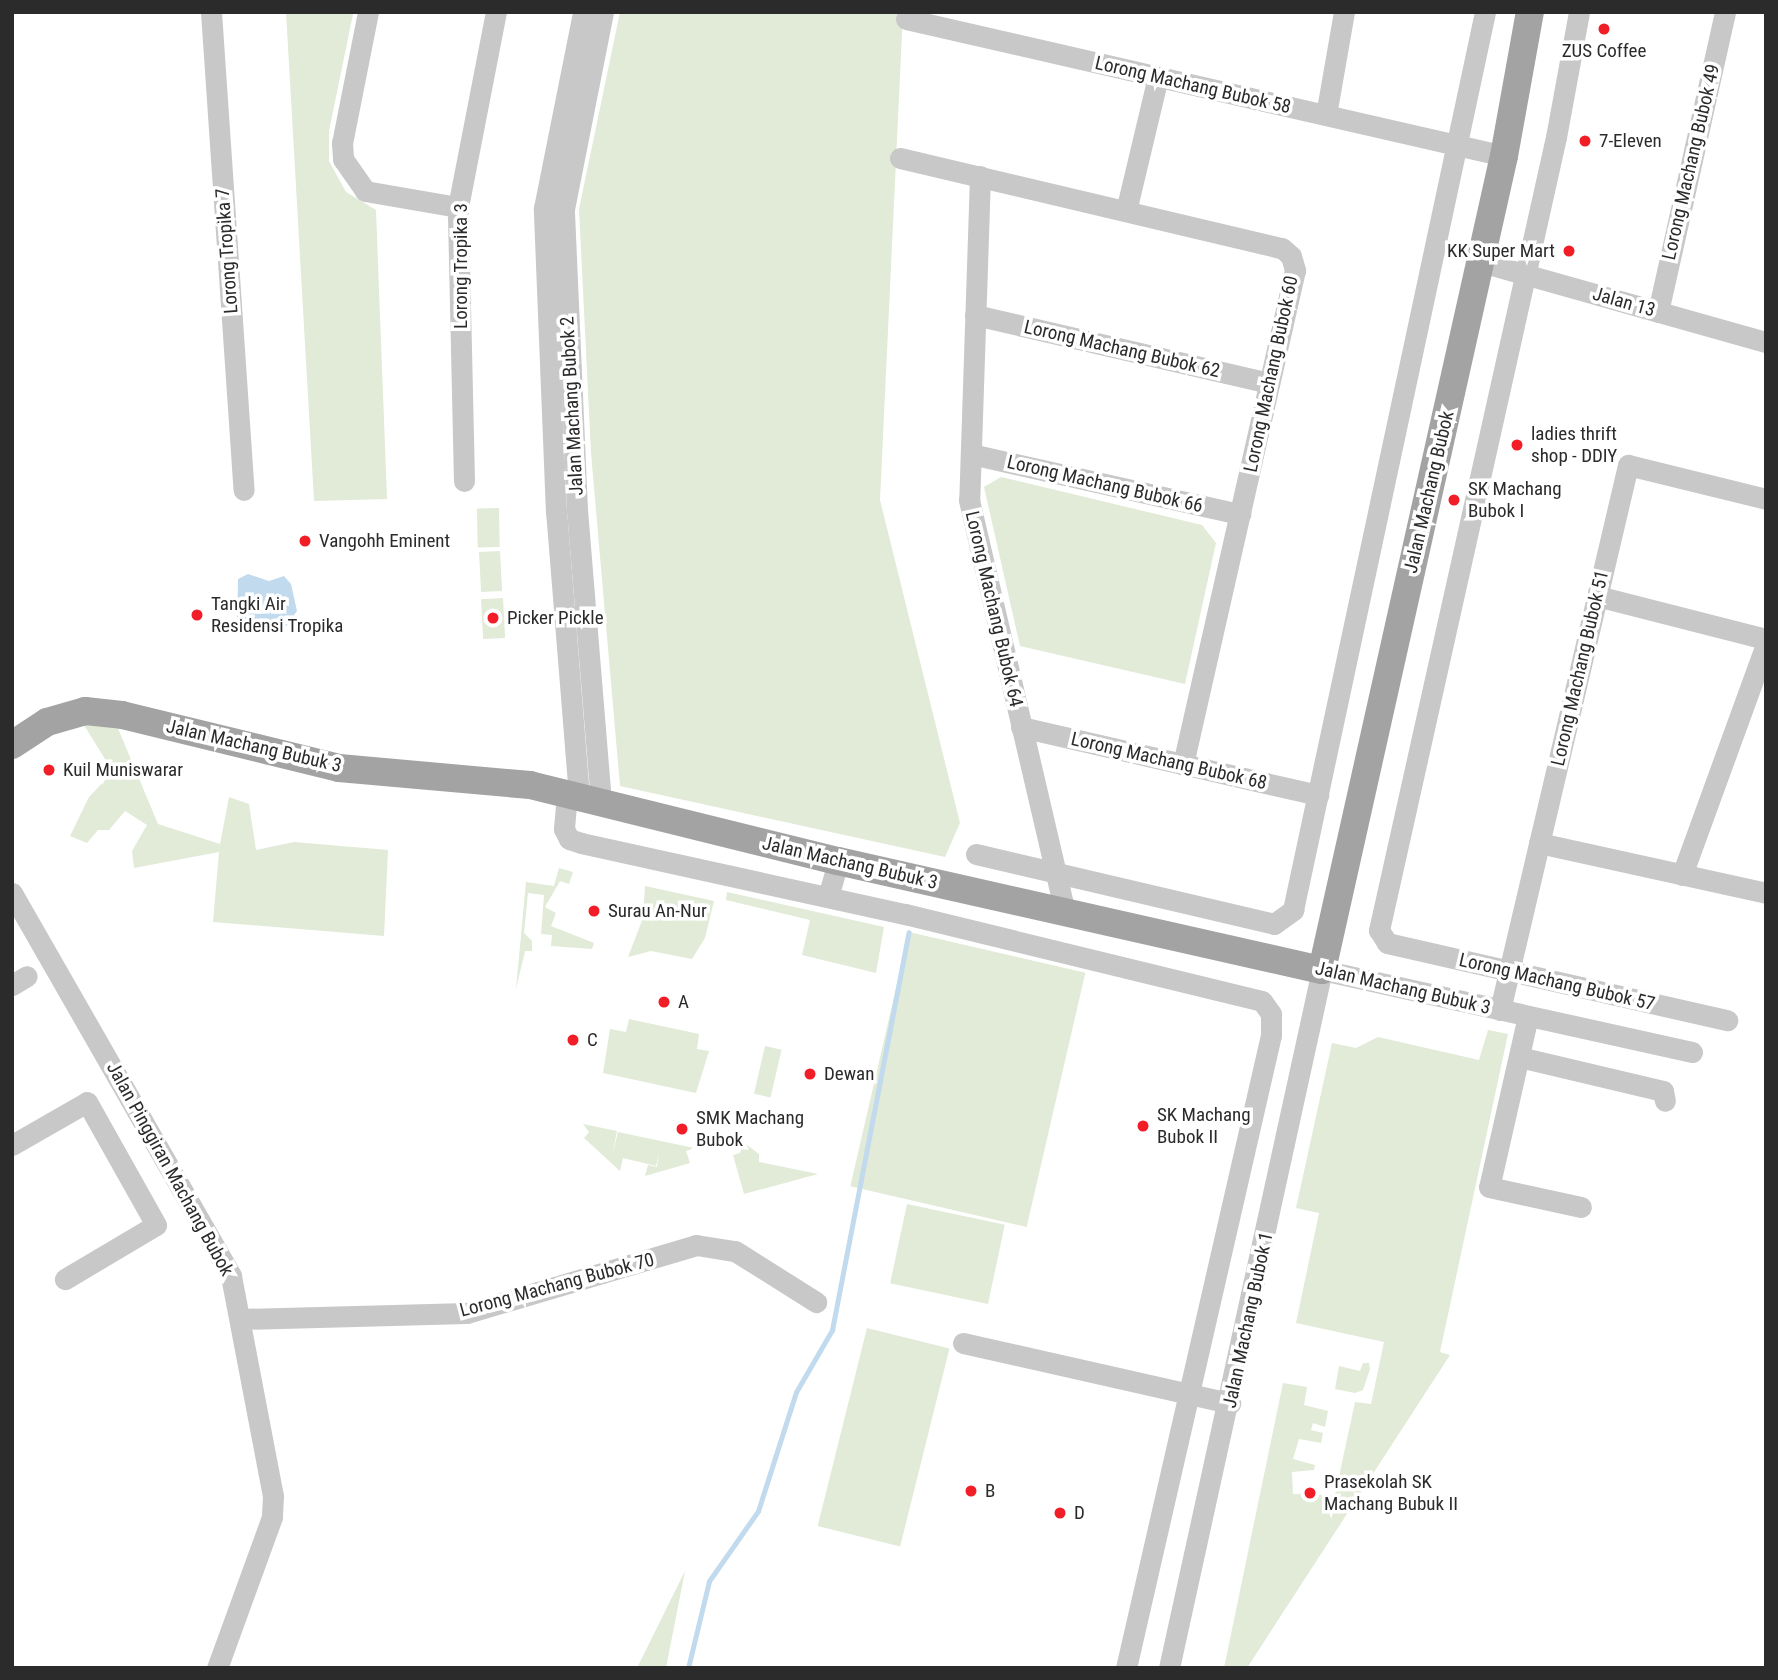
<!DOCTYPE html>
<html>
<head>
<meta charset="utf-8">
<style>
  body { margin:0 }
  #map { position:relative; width:1778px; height:1680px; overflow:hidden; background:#fff; font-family:"Roboto Condensed",sans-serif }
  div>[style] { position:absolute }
  .green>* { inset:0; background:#e1ebd7; transform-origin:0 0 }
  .water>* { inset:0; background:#c1daed }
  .stream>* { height:5px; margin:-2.5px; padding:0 2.5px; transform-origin:2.5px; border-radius:2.5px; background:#c1daed }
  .minor>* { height:21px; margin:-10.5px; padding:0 10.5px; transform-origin:10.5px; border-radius:10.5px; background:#c8c8c8 }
  .major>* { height:28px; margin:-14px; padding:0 14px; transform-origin:14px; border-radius:14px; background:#a3a3a3 }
  .dots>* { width:19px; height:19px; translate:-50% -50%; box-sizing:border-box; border:4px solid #fff; border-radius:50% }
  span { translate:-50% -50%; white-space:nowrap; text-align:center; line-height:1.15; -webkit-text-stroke:7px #fff; paint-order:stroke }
  .poi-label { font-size:19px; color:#2b2b2b }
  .left { translate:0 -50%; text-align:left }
  .right { translate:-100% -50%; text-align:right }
  .street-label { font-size:19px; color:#2b2b2b }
  .frame { position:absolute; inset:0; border:14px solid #2b2b2b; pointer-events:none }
</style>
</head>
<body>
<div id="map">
  <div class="green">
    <i style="clip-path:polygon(286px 12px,353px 14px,329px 131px,329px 161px,346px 192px,376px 210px,387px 499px,314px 501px)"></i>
    <i style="clip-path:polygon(620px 12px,903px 12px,880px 500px,960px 823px,945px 857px,620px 786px,591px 453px,579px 209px)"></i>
    <i style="clip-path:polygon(1001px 477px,1202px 525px,1216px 543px,1185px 684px,1020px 646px,984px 487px)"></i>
    <i style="left:499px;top:508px;width:39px;height:22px;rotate:89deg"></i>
    <i style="left:500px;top:551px;width:40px;height:21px;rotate:87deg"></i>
    <i style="left:503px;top:598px;width:40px;height:22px;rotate:87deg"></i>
    <i style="clip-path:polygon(84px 725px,117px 726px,158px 824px,220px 844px,229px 797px,249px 804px,256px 850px,294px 842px,388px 850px,384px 936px,213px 922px,219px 852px,134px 868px,132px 851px,147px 825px,125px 811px,109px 830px,98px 830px,87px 843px,70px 836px,89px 797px,113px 772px)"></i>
    <i style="clip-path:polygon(559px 868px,573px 872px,569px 884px,560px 881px,545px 907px,556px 913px,551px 926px,594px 943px,592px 949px,551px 946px,552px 935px,541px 934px,544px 895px,528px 893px,524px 933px,532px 941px,532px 951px,525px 951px,516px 989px,526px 882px,554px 886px)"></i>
    <i style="clip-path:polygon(645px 886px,714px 901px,705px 938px,692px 959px,651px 951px,628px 957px,643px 918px)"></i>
    <i style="clip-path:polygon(727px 892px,884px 927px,876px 973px,802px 955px,810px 920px,726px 900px)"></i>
    <i style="left:909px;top:932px;width:181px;height:261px;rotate:13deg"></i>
    <i style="clip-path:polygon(629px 1019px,699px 1034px,697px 1049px,709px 1051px,696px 1093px,603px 1073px,610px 1029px,626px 1032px)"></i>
    <i style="clip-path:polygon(1488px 1030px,1508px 1034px,1440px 1352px,1450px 1355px,1247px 1668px,1224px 1668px,1283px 1383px,1307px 1387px,1304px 1405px,1328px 1411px,1325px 1427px,1313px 1423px,1311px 1430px,1323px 1433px,1321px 1443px,1299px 1439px,1293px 1459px,1315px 1465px,1314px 1470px,1292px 1472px,1293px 1494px,1335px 1495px,1355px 1402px,1371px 1404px,1384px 1342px,1296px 1323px,1319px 1213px,1296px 1208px,1332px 1043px,1356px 1048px,1378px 1037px,1479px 1060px)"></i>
    <i style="left:765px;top:1046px;width:17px;height:49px;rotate:13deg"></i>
    <i style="clip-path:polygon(583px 1124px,617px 1131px,612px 1156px,618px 1132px,694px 1148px,686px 1151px,690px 1163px,645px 1176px,648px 1165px,657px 1167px,659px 1153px,656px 1166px,623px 1158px,620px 1171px,584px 1138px,589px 1132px)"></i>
    <i style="clip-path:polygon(743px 1142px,759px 1154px,759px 1162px,818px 1174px,744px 1194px,733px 1155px,740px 1153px)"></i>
    <i style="left:907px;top:1204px;width:100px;height:81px;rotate:12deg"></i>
    <i style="left:867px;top:1328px;width:85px;height:204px;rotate:14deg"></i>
    <i style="clip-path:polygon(1363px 1363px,1369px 1363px,1370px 1369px,1363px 1390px,1355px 1393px,1335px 1389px,1339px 1366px,1360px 1371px)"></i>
    <i style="clip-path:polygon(685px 1571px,666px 1668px,637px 1668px)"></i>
  </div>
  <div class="water">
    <i style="clip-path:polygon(248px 574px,269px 581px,284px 576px,291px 584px,297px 611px,281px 633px,237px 628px,238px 579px)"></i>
  </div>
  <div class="stream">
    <i style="left:688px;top:1668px;width:89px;rotate:-76.4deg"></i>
    <i style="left:709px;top:1581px;width:85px;rotate:-55deg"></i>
    <i style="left:758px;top:1511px;width:125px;rotate:-72.3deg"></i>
    <i style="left:796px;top:1392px;width:72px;rotate:-59.9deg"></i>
    <i style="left:832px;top:1330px;width:405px;rotate:-79.1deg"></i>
  </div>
  <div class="minor">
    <i style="left:211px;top:12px;width:479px;rotate:86.1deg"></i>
    <i style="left:368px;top:12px;width:134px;rotate:101.2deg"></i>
    <i style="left:342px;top:143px;width:16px;rotate:86deg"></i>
    <i style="left:343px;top:159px;width:39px;rotate:55deg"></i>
    <i style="left:365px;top:191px;width:94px;rotate:9.8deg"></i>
    <i style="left:1579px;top:12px;width:127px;rotate:100.4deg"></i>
    <i style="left:1556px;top:137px;width:813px;rotate:102.58deg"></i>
    <i style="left:1379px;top:930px;width:15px;rotate:58deg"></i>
    <i style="left:1387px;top:943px;width:349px;rotate:12.8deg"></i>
    <i style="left:906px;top:19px;width:613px;rotate:12.9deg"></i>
    <i style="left:1326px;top:115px;width:105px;rotate:-80.1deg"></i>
    <i style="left:900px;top:158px;width:392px;rotate:13.3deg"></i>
    <i style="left:1282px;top:248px;width:12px;rotate:42deg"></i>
    <i style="left:1291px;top:256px;width:15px;rotate:74deg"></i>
    <i style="left:1295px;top:270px;width:507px;rotate:102.77deg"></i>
    <i style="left:980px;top:176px;width:324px;rotate:91.9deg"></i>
    <i style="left:969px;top:500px;width:423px;rotate:76.9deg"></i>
    <i style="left:1126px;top:211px;width:138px;rotate:-76.6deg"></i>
    <i style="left:1481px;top:262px;width:296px;rotate:15.7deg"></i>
    <i style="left:1658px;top:312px;width:307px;rotate:-77.4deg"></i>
    <i style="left:975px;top:315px;width:302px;rotate:13deg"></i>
    <i style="left:971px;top:454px;width:276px;rotate:12.6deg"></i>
    <i style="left:464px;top:481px;width:274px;rotate:-91.3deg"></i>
    <i style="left:458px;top:207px;width:199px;rotate:-79deg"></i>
    <i style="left:1597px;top:596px;width:174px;rotate:14.3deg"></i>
    <i style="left:1021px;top:727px;width:305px;rotate:12.9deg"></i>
    <i style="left:567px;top:794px;width:35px;rotate:95deg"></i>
    <i style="left:564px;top:829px;width:11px;rotate:63deg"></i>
    <i style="left:569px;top:839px;width:13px;rotate:18deg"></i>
    <i style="left:581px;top:843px;width:332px;rotate:12.4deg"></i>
    <i style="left:905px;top:914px;width:367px;rotate:13.7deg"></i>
    <i style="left:1262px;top:1001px;width:16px;rotate:55deg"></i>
    <i style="left:1271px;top:1014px;width:21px;rotate:90deg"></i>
    <i style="left:1271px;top:1035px;width:649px;rotate:102.9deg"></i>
    <i style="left:579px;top:796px;width:284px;rotate:-94.6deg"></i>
    <i style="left:556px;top:513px;width:305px;rotate:-92.3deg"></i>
    <i style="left:544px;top:208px;width:200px;rotate:-78.7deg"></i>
    <i style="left:601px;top:802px;width:293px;rotate:-94.7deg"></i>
    <i style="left:577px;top:510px;width:301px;rotate:-92.5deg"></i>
    <i style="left:564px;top:209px;width:201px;rotate:-78.8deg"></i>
    <i style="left:1539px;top:843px;width:232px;rotate:12.4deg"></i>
    <i style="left:976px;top:854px;width:306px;rotate:13.2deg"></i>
    <i style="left:1274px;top:924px;width:24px;rotate:-36deg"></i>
    <i style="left:1293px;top:910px;width:918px;rotate:-77.93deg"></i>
    <i style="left:1682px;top:875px;width:246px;rotate:-70deg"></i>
    <i style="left:12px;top:893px;width:441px;rotate:60.2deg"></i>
    <i style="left:231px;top:1276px;width:224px;rotate:79.2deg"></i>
    <i style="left:273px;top:1496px;width:21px;rotate:93deg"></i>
    <i style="left:272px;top:1517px;width:161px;rotate:110deg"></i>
    <i style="left:828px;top:897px;width:37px;rotate:-74deg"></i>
    <i style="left:12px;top:985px;width:17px;rotate:-31deg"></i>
    <i style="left:1500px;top:1010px;width:560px;rotate:-76.78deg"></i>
    <i style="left:1628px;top:465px;width:142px;rotate:13.8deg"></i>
    <i style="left:1528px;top:1016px;width:175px;rotate:102.8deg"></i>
    <i style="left:1489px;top:1187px;width:94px;rotate:12.3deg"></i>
    <i style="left:1519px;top:1057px;width:148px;rotate:13.3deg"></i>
    <i style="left:1663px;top:1091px;width:10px;rotate:79deg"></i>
    <i style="left:12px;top:1145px;width:86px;rotate:-29.8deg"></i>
    <i style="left:87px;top:1102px;width:141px;rotate:60.7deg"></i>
    <i style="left:156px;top:1225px;width:106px;rotate:149.3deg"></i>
    <i style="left:240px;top:1319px;width:227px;rotate:-1.5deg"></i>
    <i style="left:467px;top:1313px;width:239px;rotate:-16.5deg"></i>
    <i style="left:696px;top:1245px;width:39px;rotate:9deg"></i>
    <i style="left:735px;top:1251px;width:96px;rotate:32.2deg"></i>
    <i style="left:963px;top:1343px;width:274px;rotate:12.7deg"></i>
    <i style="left:1169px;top:1668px;width:715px;rotate:-77.64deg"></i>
    <i style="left:1322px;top:970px;width:379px;rotate:12.5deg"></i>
  </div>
  <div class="major">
    <i style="left:12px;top:745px;width:42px;rotate:-33.3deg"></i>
    <i style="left:47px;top:722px;width:40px;rotate:-16deg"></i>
    <i style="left:85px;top:711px;width:37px;rotate:6deg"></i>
    <i style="left:122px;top:715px;width:223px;rotate:13.7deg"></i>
    <i style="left:339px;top:768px;width:192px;rotate:5.1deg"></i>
    <i style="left:530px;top:785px;width:317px;rotate:13.9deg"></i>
    <i style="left:838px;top:861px;width:496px;rotate:12.7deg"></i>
    <i style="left:1322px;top:970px;width:834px;rotate:-77.4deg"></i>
    <i style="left:1504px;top:156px;width:146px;rotate:-79.8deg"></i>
  </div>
  <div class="dots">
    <i style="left:1604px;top:29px;background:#f21e27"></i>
    <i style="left:1585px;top:141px;background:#f21e27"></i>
    <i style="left:1569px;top:251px;background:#f21e27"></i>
    <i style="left:1517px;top:445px;background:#f21e27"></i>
    <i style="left:1454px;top:500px;background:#f21e27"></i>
    <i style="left:305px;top:541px;background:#f21e27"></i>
    <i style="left:197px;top:615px;background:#f21e27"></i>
    <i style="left:493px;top:618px;background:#f21e27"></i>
    <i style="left:49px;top:770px;background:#f21e27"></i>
    <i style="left:594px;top:911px;background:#f21e27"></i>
    <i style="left:664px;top:1002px;background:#f21e27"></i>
    <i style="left:573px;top:1040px;background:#f21e27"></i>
    <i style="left:810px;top:1074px;background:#f21e27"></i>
    <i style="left:1143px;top:1126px;background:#f21e27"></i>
    <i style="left:682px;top:1129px;background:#f21e27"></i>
    <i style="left:971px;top:1491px;background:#f21e27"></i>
    <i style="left:1310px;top:1493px;background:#f21e27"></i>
    <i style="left:1060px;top:1513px;background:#f21e27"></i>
  </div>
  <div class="poi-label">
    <span style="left:1604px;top:51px">ZUS Coffee</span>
    <span class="left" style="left:1599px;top:141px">7-Eleven</span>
    <span class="right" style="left:1555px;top:251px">KK Super Mart</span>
    <span class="left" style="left:1531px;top:445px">ladies thrift<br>shop - DDIY</span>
    <span class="left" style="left:1468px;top:500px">SK Machang<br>Bubok I</span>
    <span class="left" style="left:319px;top:541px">Vangohh Eminent</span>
    <span class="left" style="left:211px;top:615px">Tangki Air<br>Residensi Tropika</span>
    <span class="left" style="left:507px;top:618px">Picker Pickle</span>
    <span class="left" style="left:63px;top:770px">Kuil Muniswarar</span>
    <span class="left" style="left:608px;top:911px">Surau An-Nur</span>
    <span class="left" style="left:678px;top:1002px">A</span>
    <span class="left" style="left:587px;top:1040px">C</span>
    <span class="left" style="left:824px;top:1074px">Dewan</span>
    <span class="left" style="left:1157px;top:1126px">SK Machang<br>Bubok II</span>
    <span class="left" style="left:696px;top:1129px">SMK Machang<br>Bubok</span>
    <span class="left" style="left:1324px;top:1493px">Prasekolah SK<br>Machang Bubuk II</span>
    <span class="left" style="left:985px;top:1491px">B</span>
    <span class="left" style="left:1074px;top:1513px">D</span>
  </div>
  <div class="street-label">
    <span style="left:1193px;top:85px;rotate:13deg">Lorong Machang Bubok 58</span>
    <span style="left:1691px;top:162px;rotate:-77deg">Lorong Machang Bubok 49</span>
    <span style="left:227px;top:251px;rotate:-94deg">Lorong Tropika 7</span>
    <span style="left:461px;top:266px;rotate:-90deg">Lorong Tropika 3</span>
    <span style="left:1624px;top:302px;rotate:16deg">Jalan 13</span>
    <span style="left:1122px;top:349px;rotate:13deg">Lorong Machang Bubok 62</span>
    <span style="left:1271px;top:374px;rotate:-78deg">Lorong Machang Bubok 60</span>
    <span style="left:572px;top:406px;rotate:-93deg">Jalan Machang Bubok 2</span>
    <span style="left:1105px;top:484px;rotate:13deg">Lorong Machang Bubok 66</span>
    <span style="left:1429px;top:492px;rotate:-77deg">Jalan Machang Bubok</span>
    <span style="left:994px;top:609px;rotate:77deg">Lorong Machang Bubok 64</span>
    <span style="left:1580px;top:668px;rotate:-77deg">Lorong Machang Bubok 51</span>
    <span style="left:254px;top:746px;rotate:13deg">Jalan Machang Bubuk 3</span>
    <span style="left:1169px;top:761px;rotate:13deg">Lorong Machang Bubok 68</span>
    <span style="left:850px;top:863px;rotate:13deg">Jalan Machang Bubuk 3</span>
    <span style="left:1557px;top:982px;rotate:13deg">Lorong Machang Bubok 57</span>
    <span style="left:1403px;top:988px;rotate:13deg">Jalan Machang Bubuk 3</span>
    <span style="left:170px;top:1169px;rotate:61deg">Jalan Pinggiran Machang Bubok</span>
    <span style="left:557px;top:1285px;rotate:-15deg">Lorong Machang Bubok 70</span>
    <span style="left:1248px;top:1320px;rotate:-78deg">Jalan Machang Bubok 1</span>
  </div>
  <div class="frame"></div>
</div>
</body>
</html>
